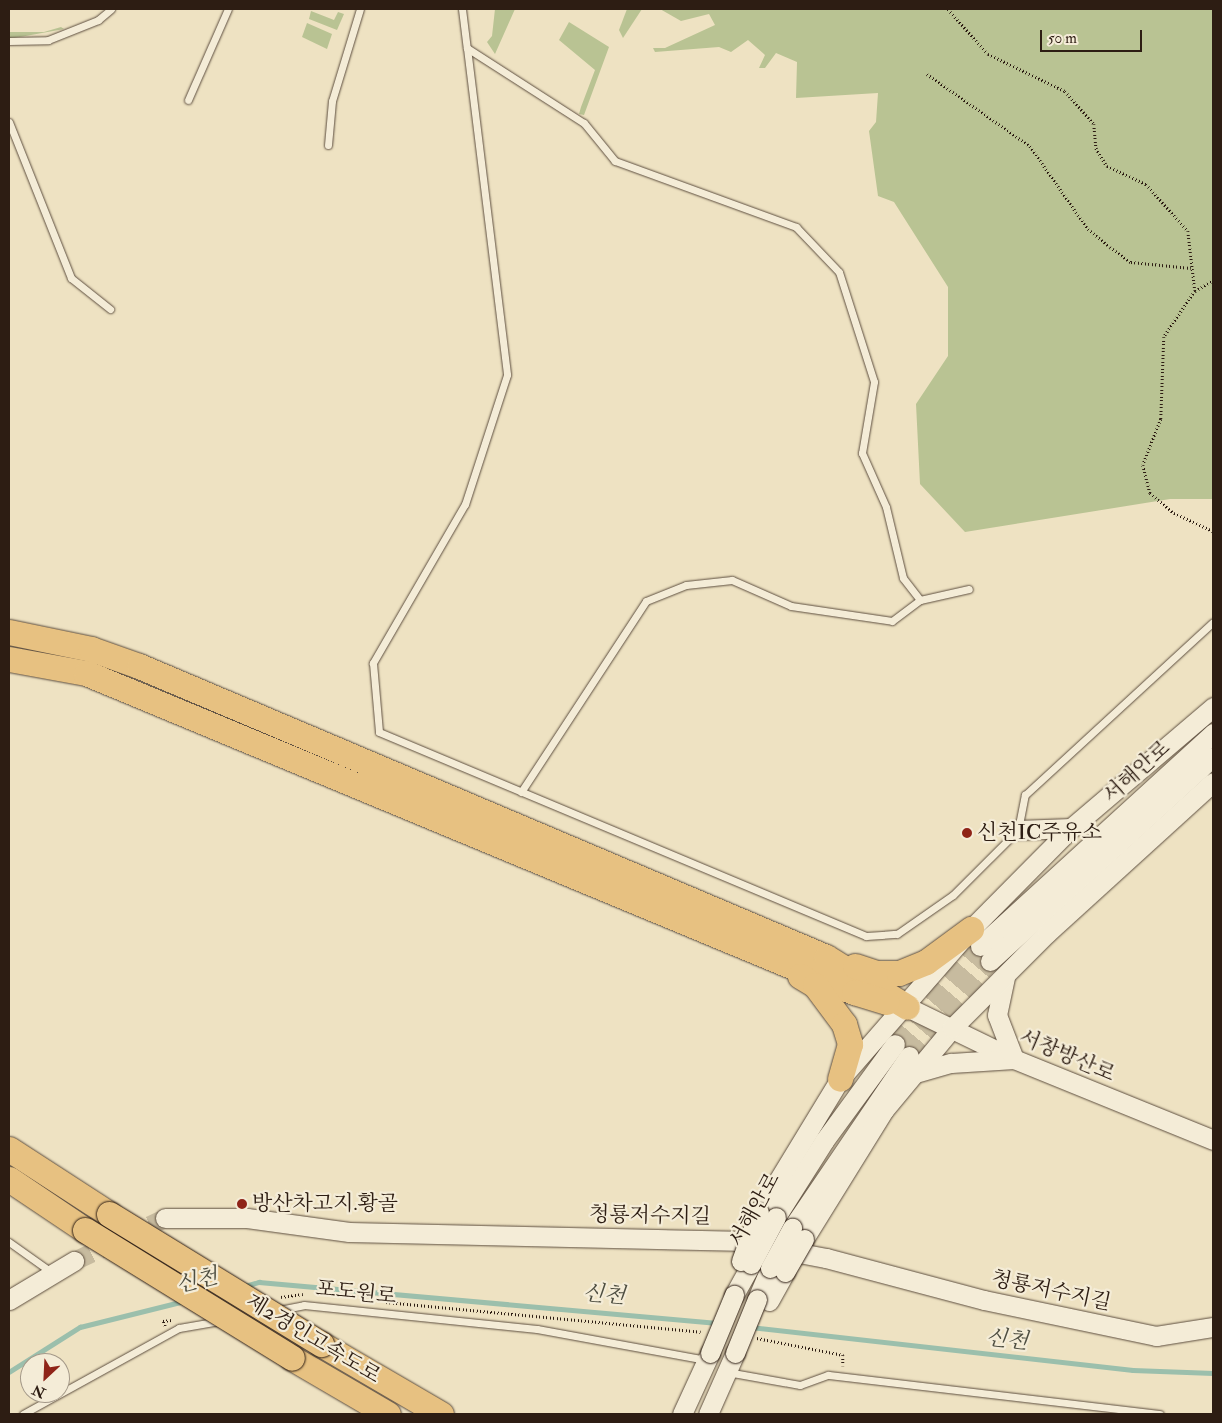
<!DOCTYPE html>
<html>
<head>
<meta charset="utf-8">
<style>
  body { margin:0 }
  #map { position:relative; width:1222px; height:1423px; overflow:hidden; background:#eee2c2; font-family:"IM FELL Double Pica","Noto Serif KR",serif }
  div>[style] { position:absolute }
  .green>* { inset:0; background:#b9c393 }
  .stream>* { height:4.5px; margin:-2.25px; padding:0 2.25px; transform-origin:2.25px; border-radius:2.25px; background:#9bbfac }
  .secondary-tunnel>* { height:19px; margin-top:-9.5px; transform-origin:0; background:repeating-linear-gradient(90deg,#c7bb9f 0 19px,transparent 0 28px) }
  .path>* { height:2.5px; margin-top:-1.25px; transform-origin:0; background:repeating-linear-gradient(90deg,#2d1d13 0 1px,transparent 0 3.5px) }
  .roads { filter:drop-shadow(0 0 1px #5d4e3f) drop-shadow(0 0 1px #5d4e3f) }
  .lane>* { height:7px; margin:-3.5px; padding:0 3.5px; transform-origin:3.5px; border-radius:3.5px; background:#f4ecd7 }
  .secondary>* { height:19px; margin:-9.5px; padding:0 9.5px; transform-origin:9.5px; border-radius:9.5px; background:#f4ecd7 }
  .highway>* { height:25px; margin:-12.5px; padding:0 12.5px; transform-origin:12.5px; border-radius:12.5px; background:#e7c181 }
  .bridges { filter:drop-shadow(0 0 1px #2d1d13) drop-shadow(0 0 1px #2d1d13) }
  .secondary-bridge>* { height:19px; margin:-9.5px; padding:0 9.5px; transform-origin:9.5px; border-radius:9.5px; background:#f4ecd7 }
  .highway-bridge>* { height:25px; margin:-12.5px; padding:0 12.5px; transform-origin:12.5px; border-radius:12.5px; background:#e7c181 }
  .dots>* { width:14px; height:14px; translate:-50% -50%; box-sizing:border-box; border:2px solid #f4ecd7; border-radius:50% }
  span { translate:-50% -50%; white-space:nowrap; text-align:center; line-height:1.15; -webkit-text-stroke:4.5px #f4ecd7; paint-order:stroke }
  .street-label { font-size:21px; color:#2d1d13 }
  .poi-label { font-size:21px; color:#2d1d13 }
  .left { translate:0 -50%; text-align:left }
  .water-label { font-size:22px; color:#4e4e41; font-style:italic }
  .frame { position:absolute; inset:0; border:10px solid #2d1d13; pointer-events:none }
  .north { position:absolute; left:20px; top:1353px; width:50px; height:50px; box-sizing:border-box; background:#f4ecd7; border:1px solid #a49989; border-radius:50%; rotate:205deg; font-size:14px; font-weight:700; line-height:20px; text-align:center; color:#2d1d13 }
  .north::after { content:''; display:block; margin:auto; width:18px; height:22px; background:#8f2418; clip-path:polygon(50% 0,100% 100%,50% 72%,0 100%) }
  .scale { position:absolute; left:1040px; top:30px; width:102px; height:22px; box-sizing:border-box; border:2px solid #2d1d13; border-top:0; padding-left:6px; font-size:15px; line-height:18px; white-space:nowrap; color:#2d1d13; -webkit-text-stroke:4px #f4ecd7; paint-order:stroke }
</style>
</head>
<body>
<div id="map">
  <div class="green">
    <i style="clip-path:polygon(495px 9px,515px 9px,495px 54px,487px 42px,492px 36px)"></i>
    <i style="clip-path:polygon(627px 9px,642px 9px,623px 38px,619px 30px)"></i>
    <i style="clip-path:polygon(660px 9px,1213px 9px,1213px 499px,1170px 499px,965px 532px,920px 484px,916px 404px,948px 356px,948px 287px,894px 202px,878px 196px,869px 131px,876px 122px,878px 93px,796px 98px,797px 62px,776px 53px,765px 68px,759px 68px,765px 55px,748px 40px,731px 52px,719px 47px,655px 52px,653px 48px,665px 48px,715px 25px,709px 14px,681px 21px)"></i>
    <i style="clip-path:polygon(311px 11px,334px 20px,338px 12px,344px 14px,337px 30px,309px 19px)"></i>
    <i style="clip-path:polygon(569px 22px,609px 47px,584px 115px,579px 114px,581px 107px,595px 70px,559px 40px)"></i>
    <i style="clip-path:polygon(307px 23px,332px 34px,327px 49px,302px 37px)"></i>
    <i style="clip-path:polygon(61px 27px,64px 29px,9px 39px,9px 32px,44px 32px)"></i>
  </div>
  <div class="stream">
    <i style="left:245px;top:1286px;width:15px;rotate:-16deg"></i>
    <i style="left:259px;top:1282px;width:460px;rotate:5.1deg"></i>
    <i style="left:750px;top:1327px;width:385px;rotate:6.4deg"></i>
    <i style="left:1133px;top:1370px;width:80px;rotate:2.1deg"></i>
    <i style="left:9px;top:1372px;width:84px;rotate:-32.4deg"></i>
    <i style="left:80px;top:1327px;width:107px;rotate:-14deg"></i>
  </div>
  <div class="secondary-tunnel">
    <i style="left:895px;top:1044px;width:130px;rotate:-49.1deg"></i>
    <i style="left:909px;top:1056px;width:125px;rotate:-49.5deg"></i>
    <i style="left:74px;top:1261px;width:101px;rotate:-25.3deg"></i>
  </div>
  <div class="path">
    <i style="left:948px;top:9px;width:60px;rotate:48.4deg"></i>
    <i style="left:988px;top:54px;width:85px;rotate:25.7deg"></i>
    <i style="left:1065px;top:91px;width:44px;rotate:48.7deg"></i>
    <i style="left:1094px;top:124px;width:24px;rotate:85deg"></i>
    <i style="left:1096px;top:148px;width:21px;rotate:59deg"></i>
    <i style="left:1107px;top:166px;width:43px;rotate:24.8deg"></i>
    <i style="left:1146px;top:184px;width:63px;rotate:48.2deg"></i>
    <i style="left:1188px;top:231px;width:60px;rotate:83.3deg"></i>
    <i style="left:1195px;top:291px;width:55px;rotate:124deg"></i>
    <i style="left:1164px;top:337px;width:82px;rotate:92.1deg"></i>
    <i style="left:1161px;top:419px;width:49px;rotate:111.4deg"></i>
    <i style="left:1143px;top:465px;width:29px;rotate:76deg"></i>
    <i style="left:1150px;top:493px;width:31px;rotate:40deg"></i>
    <i style="left:1174px;top:513px;width:43px;rotate:24.8deg"></i>
    <i style="left:927px;top:74px;width:126px;rotate:35deg"></i>
    <i style="left:1030px;top:146px;width:101px;rotate:55.1deg"></i>
    <i style="left:1088px;top:229px;width:28px;rotate:39deg"></i>
    <i style="left:1110px;top:247px;width:26px;rotate:36deg"></i>
    <i style="left:1131px;top:262px;width:60px;rotate:5.7deg"></i>
    <i style="left:1195px;top:291px;width:21px;rotate:-31deg"></i>
    <i style="left:281px;top:1297px;width:22px;rotate:-8deg"></i>
    <i style="left:386px;top:1302px;width:316px;rotate:5.4deg"></i>
    <i style="left:165px;top:1326px;width:5px;rotate:-112deg"></i>
    <i style="left:163px;top:1321px;width:8px;rotate:-7deg"></i>
    <i style="left:757px;top:1338px;width:88px;rotate:11.2deg"></i>
    <i style="left:843px;top:1355px;width:11px;rotate:90deg"></i>
  </div>
  <div class="roads">
    <div class="lane">
      <i style="left:462px;top:9px;width:39px;rotate:83deg"></i>
      <i style="left:467px;top:48px;width:139px;rotate:32.7deg"></i>
      <i style="left:584px;top:123px;width:49px;rotate:50.8deg"></i>
      <i style="left:615px;top:161px;width:193px;rotate:20deg"></i>
      <i style="left:796px;top:227px;width:62px;rotate:46.3deg"></i>
      <i style="left:839px;top:272px;width:115px;rotate:72.3deg"></i>
      <i style="left:874px;top:382px;width:72px;rotate:99.6deg"></i>
      <i style="left:862px;top:453px;width:59px;rotate:66deg"></i>
      <i style="left:886px;top:507px;width:73px;rotate:76.5deg"></i>
      <i style="left:903px;top:578px;width:28px;rotate:52deg"></i>
      <i style="left:9px;top:41px;width:39px;rotate:-1deg"></i>
      <i style="left:48px;top:40px;width:54px;rotate:-21.8deg"></i>
      <i style="left:98px;top:20px;width:17px;rotate:-40deg"></i>
      <i style="left:467px;top:48px;width:329px;rotate:83deg"></i>
      <i style="left:507px;top:375px;width:136px;rotate:108deg"></i>
      <i style="left:465px;top:504px;width:184px;rotate:120.1deg"></i>
      <i style="left:373px;top:663px;width:69px;rotate:85deg"></i>
      <i style="left:379px;top:732px;width:528px;rotate:22.73deg"></i>
      <i style="left:866px;top:936px;width:31px;rotate:-4deg"></i>
      <i style="left:897px;top:934px;width:68px;rotate:-34.9deg"></i>
      <i style="left:953px;top:895px;width:92px;rotate:-45deg"></i>
      <i style="left:1018px;top:830px;width:36px;rotate:-79deg"></i>
      <i style="left:1025px;top:795px;width:255px;rotate:-42.6deg"></i>
      <i style="left:188px;top:100px;width:99px;rotate:-66.3deg"></i>
      <i style="left:9px;top:122px;width:168px;rotate:68.3deg"></i>
      <i style="left:71px;top:278px;width:50px;rotate:38.5deg"></i>
      <i style="left:328px;top:145px;width:44px;rotate:-84.8deg"></i>
      <i style="left:332px;top:101px;width:96px;rotate:-73.1deg"></i>
      <i style="left:521px;top:792px;width:228px;rotate:-56.8deg"></i>
      <i style="left:646px;top:601px;width:43px;rotate:-21.8deg"></i>
      <i style="left:686px;top:585px;width:46px;rotate:-6.2deg"></i>
      <i style="left:732px;top:580px;width:64px;rotate:23.8deg"></i>
      <i style="left:791px;top:606px;width:102px;rotate:8.4deg"></i>
      <i style="left:892px;top:621px;width:35px;rotate:-37deg"></i>
      <i style="left:920px;top:600px;width:50px;rotate:-12.7deg"></i>
      <i style="left:9px;top:1242px;width:52px;rotate:35.5deg"></i>
      <i style="left:279px;top:1310px;width:25px;rotate:-11deg"></i>
      <i style="left:304px;top:1305px;width:234px;rotate:5.9deg"></i>
      <i style="left:537px;top:1329px;width:172px;rotate:10.4deg"></i>
      <i style="left:727px;top:1372px;width:74px;rotate:10.1deg"></i>
      <i style="left:800px;top:1385px;width:30px;rotate:-20deg"></i>
      <i style="left:828px;top:1375px;width:334px;rotate:6.7deg"></i>
      <i style="left:23px;top:1414px;width:178px;rotate:-28.9deg"></i>
      <i style="left:179px;top:1328px;width:41px;rotate:-9.9deg"></i>
    </div>
    <div class="secondary">
      <i style="left:1018px;top:830px;width:53px;rotate:-2.2deg"></i>
      <i style="left:980px;top:946px;width:316px;rotate:-42.4deg"></i>
      <i style="left:990px;top:961px;width:302px;rotate:-42.5deg"></i>
      <i style="left:907px;top:1007px;width:119px;rotate:25.9deg"></i>
      <i style="left:1014px;top:1059px;width:215px;rotate:22.1deg"></i>
      <i style="left:915px;top:1073px;width:37px;rotate:-16deg"></i>
      <i style="left:951px;top:1063px;width:63px;rotate:-3.6deg"></i>
      <i style="left:1014px;top:1059px;width:47px;rotate:-111.1deg"></i>
      <i style="left:997px;top:1015px;width:40px;rotate:-78deg"></i>
      <i style="left:759px;top:1212px;width:156px;rotate:-58.7deg"></i>
      <i style="left:840px;top:1079px;width:199px;rotate:-48.9deg"></i>
      <i style="left:971px;top:929px;width:142px;rotate:-45.3deg"></i>
      <i style="left:1071px;top:828px;width:187px;rotate:-40.4deg"></i>
      <i style="left:776px;top:1217px;width:90px;rotate:-57.7deg"></i>
      <i style="left:824px;top:1141px;width:120px;rotate:-53.8deg"></i>
      <i style="left:165px;top:1218px;width:82px"></i>
      <i style="left:247px;top:1218px;width:103px;rotate:7.8deg"></i>
      <i style="left:349px;top:1232px;width:387px;rotate:1.3deg"></i>
      <i style="left:736px;top:1241px;width:92px;rotate:10.7deg"></i>
      <i style="left:826px;top:1258px;width:163px;rotate:14.9deg"></i>
      <i style="left:984px;top:1300px;width:176px;rotate:11.8deg"></i>
      <i style="left:1156px;top:1336px;width:58px;rotate:-9deg"></i>
      <i style="left:792px;top:1228px;width:208px;rotate:-55.8deg"></i>
      <i style="left:804px;top:1239px;width:152px;rotate:-58.2deg"></i>
      <i style="left:884px;top:1110px;width:107px;rotate:-50.3deg"></i>
      <i style="left:952px;top:1028px;width:134px;rotate:-45deg"></i>
      <i style="left:1047px;top:933px;width:224px;rotate:-42.3deg"></i>
      <i style="left:734px;top:1295px;width:35px;rotate:-61deg"></i>
      <i style="left:757px;top:1299px;width:34px;rotate:-67deg"></i>
      <i style="left:9px;top:1300px;width:76px;rotate:-31deg"></i>
      <i style="left:769px;top:1301px;width:33px;rotate:-61deg"></i>
      <i style="left:682px;top:1414px;width:67px;rotate:-65.3deg"></i>
      <i style="left:708px;top:1414px;width:67px;rotate:-66.1deg"></i>
    </div>
    <div class="highway">
      <i style="left:9px;top:632px;width:84px;rotate:11.7deg"></i>
      <i style="left:91px;top:649px;width:51px;rotate:19.5deg"></i>
      <i style="left:139px;top:666px;width:746px;rotate:22.96deg"></i>
      <i style="left:826px;top:957px;width:95px;rotate:31.7deg"></i>
      <i style="left:9px;top:659px;width:78px;rotate:10.3deg"></i>
      <i style="left:86px;top:673px;width:832px;rotate:22.56deg"></i>
      <i style="left:854px;top:992px;width:34px;rotate:17deg"></i>
      <i style="left:855px;top:966px;width:23px;rotate:18deg"></i>
      <i style="left:877px;top:973px;width:22px"></i>
      <i style="left:899px;top:973px;width:29px;rotate:-22deg"></i>
      <i style="left:926px;top:962px;width:56px;rotate:-36.3deg"></i>
      <i style="left:800px;top:976px;width:17px;rotate:31deg"></i>
      <i style="left:815px;top:985px;width:49px;rotate:53.4deg"></i>
      <i style="left:844px;top:1024px;width:21px;rotate:73deg"></i>
      <i style="left:850px;top:1044px;width:36px;rotate:106deg"></i>
      <i style="left:9px;top:1149px;width:119px;rotate:33deg"></i>
      <i style="left:9px;top:1179px;width:92px;rotate:33.9deg"></i>
      <i style="left:321px;top:1344px;width:139px;rotate:30.3deg"></i>
      <i style="left:292px;top:1358px;width:111px;rotate:30.3deg"></i>
    </div>
  </div>
  <div class="bridges">
    <div class="secondary-bridge">
      <i style="left:741px;top:1261px;width:52px;rotate:-69.8deg"></i>
      <i style="left:751px;top:1264px;width:53px;rotate:-62deg"></i>
      <i style="left:770px;top:1268px;width:46px;rotate:-61.2deg"></i>
      <i style="left:785px;top:1272px;width:38px;rotate:-60deg"></i>
      <i style="left:710px;top:1353px;width:63px;rotate:-67.5deg"></i>
      <i style="left:735px;top:1353px;width:58px;rotate:-67.8deg"></i>
    </div>
    <div class="highway-bridge">
      <i style="left:109px;top:1214px;width:249px;rotate:31.5deg"></i>
      <i style="left:85px;top:1230px;width:243px;rotate:31.7deg"></i>
    </div>
  </div>
  <div class="dots">
    <i style="left:967px;top:833px;background:#8f2418"></i>
    <i style="left:242px;top:1204px;background:#8f2418"></i>
  </div>
  <div class="street-label">
    <span style="left:1137px;top:772px;rotate:-42deg">서해안로</span>
    <span style="left:1067px;top:1056px;rotate:23deg">서창방산로</span>
    <span style="left:755px;top:1210px;rotate:-61deg">서해안로</span>
    <span style="left:650px;top:1216px;rotate:1deg">청룡저수지길</span>
    <span style="left:1051px;top:1291px;rotate:12deg">청룡저수지길</span>
    <span style="left:356px;top:1293px;rotate:6deg">포도원로</span>
    <span style="left:313px;top:1339px;rotate:31deg">제2경인고속도로</span>
  </div>
  <div class="poi-label">
    <span class="left" style="left:977px;top:833px">신천IC주유소</span>
    <span class="left" style="left:252px;top:1204px">방산차고지.황골</span>
  </div>
  <div class="water-label">
    <span style="left:197px;top:1281px;rotate:-14deg">신천</span>
    <span style="left:604px;top:1295px;rotate:5deg">신천</span>
    <span style="left:1007px;top:1340px;rotate:6deg">신천</span>
  </div>
  <div class="frame"></div>
  <div class="north">N</div>
  <div class="scale">50 m</div>
</div>
</body>
</html>
